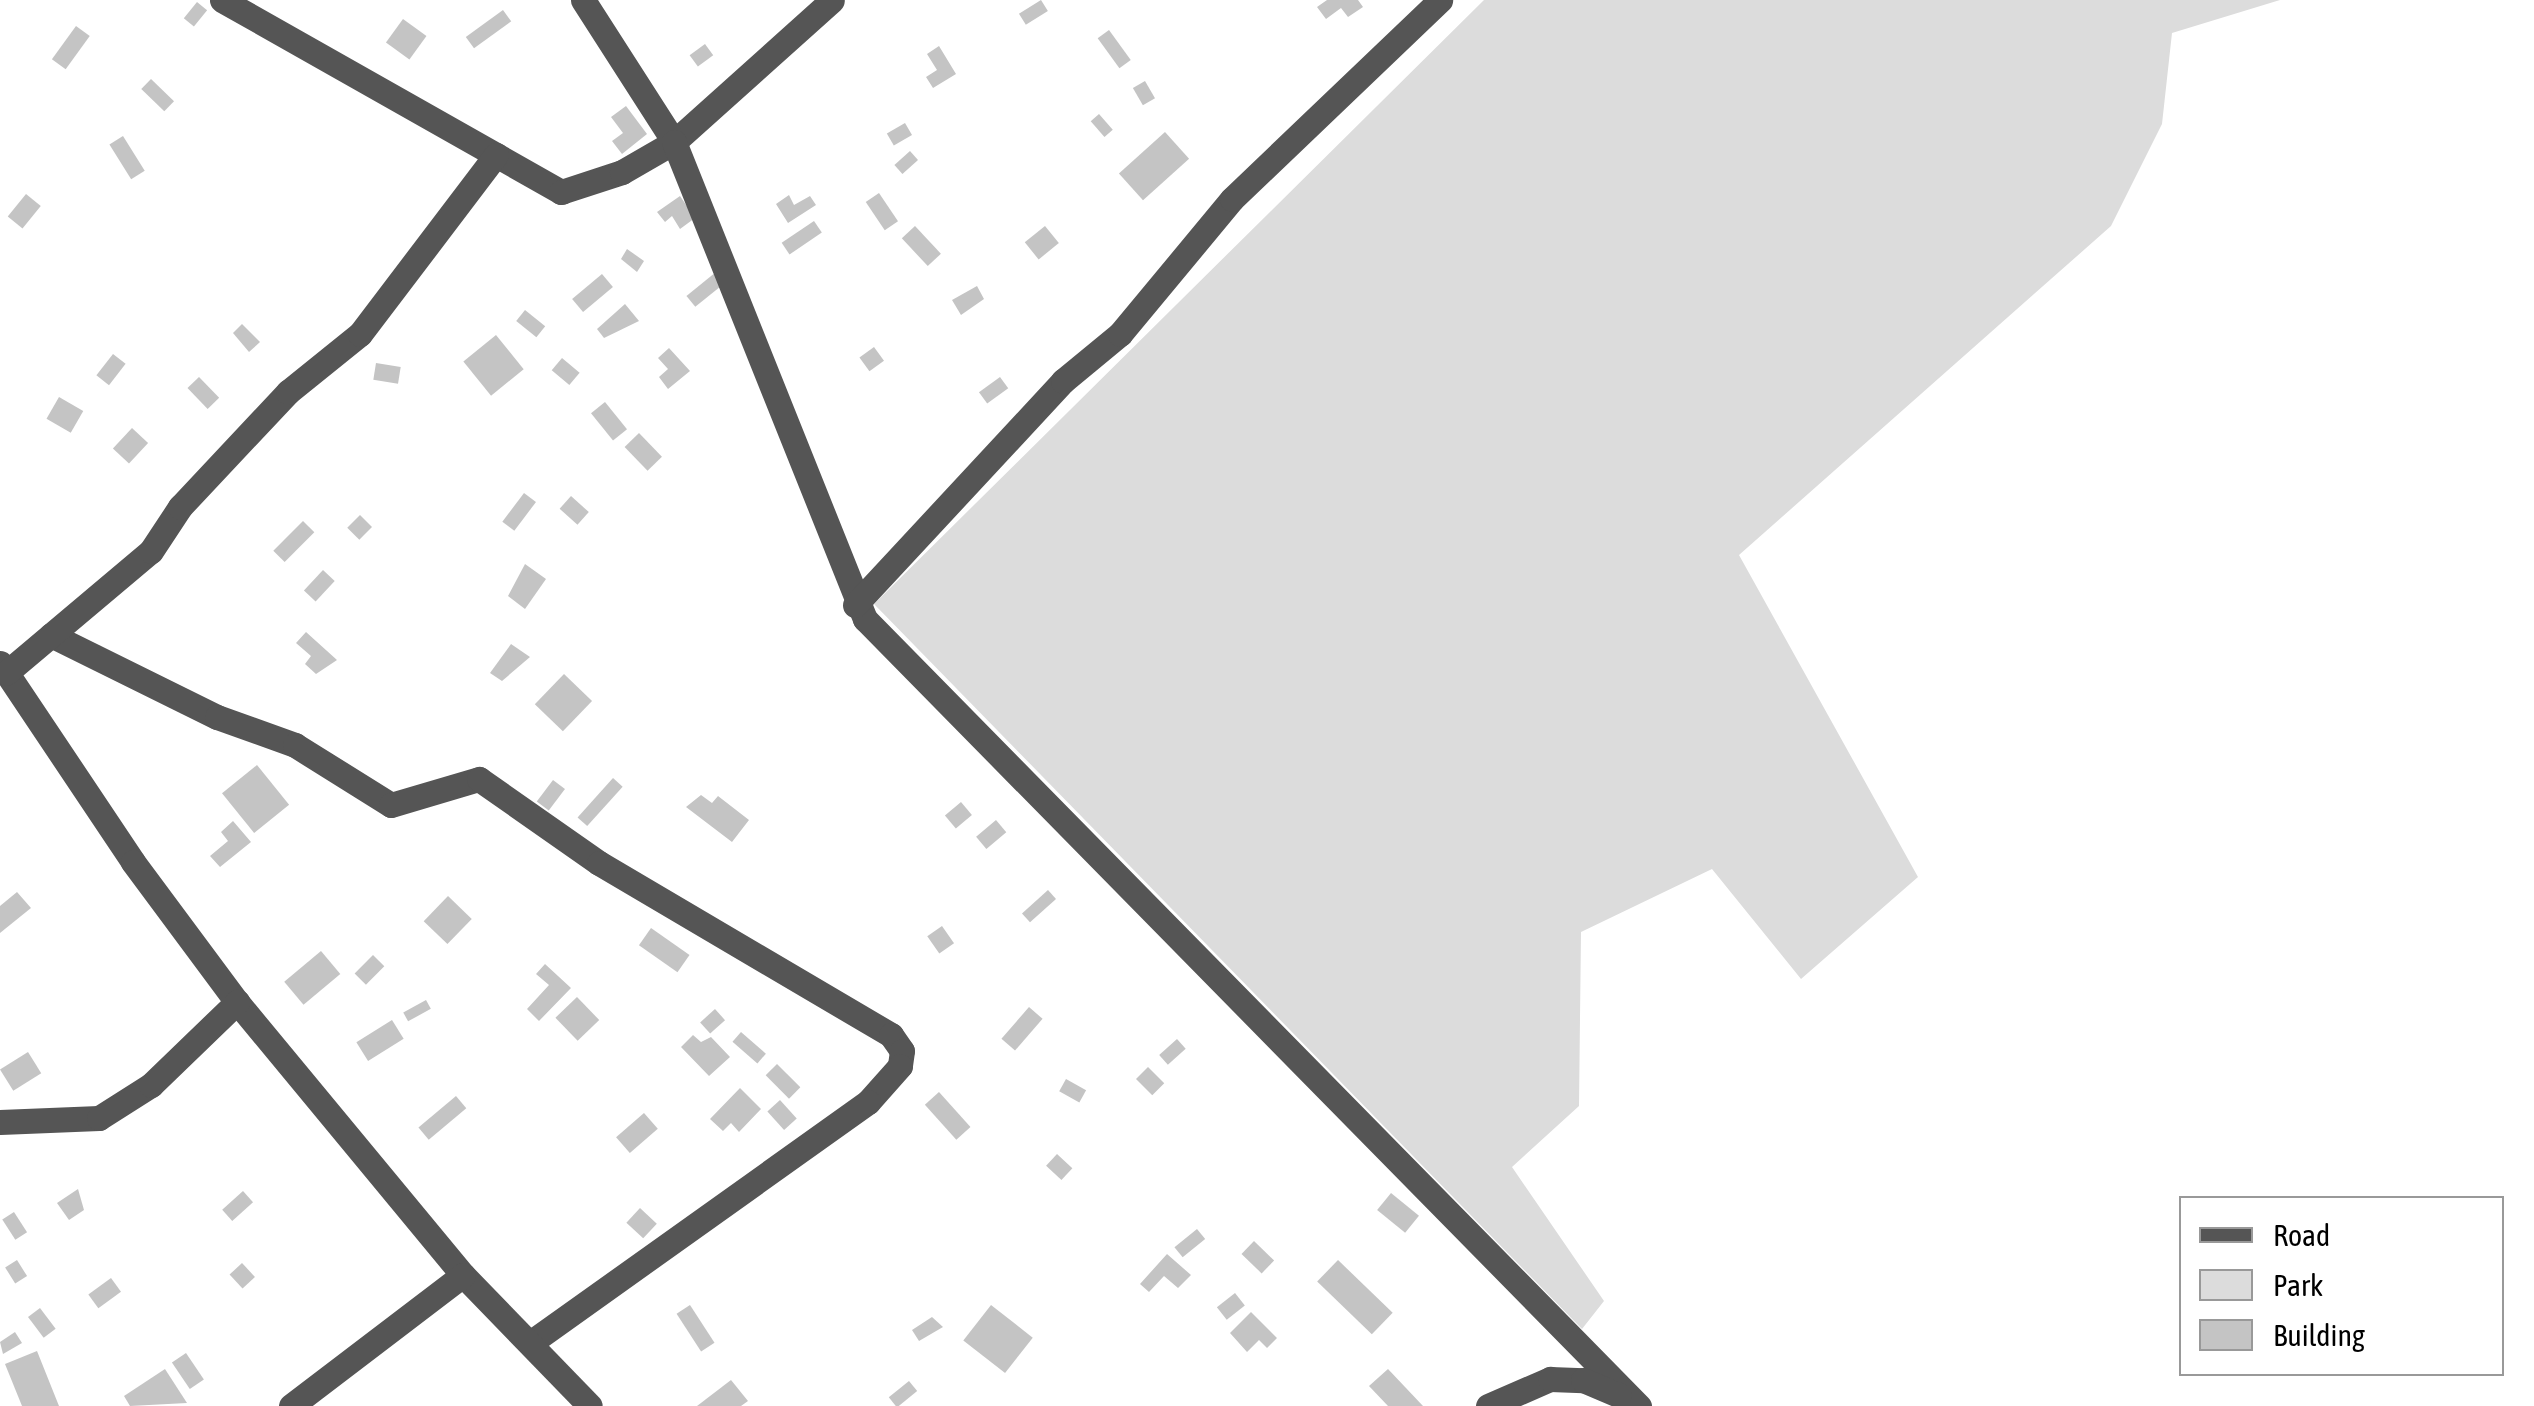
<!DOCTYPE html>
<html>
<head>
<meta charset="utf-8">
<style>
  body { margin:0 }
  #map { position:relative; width:2534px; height:1406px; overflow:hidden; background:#fff; font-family:"Asap Condensed",sans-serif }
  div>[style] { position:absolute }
  .green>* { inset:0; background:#dcdcdc }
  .building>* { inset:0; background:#c4c4c4; transform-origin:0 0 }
  .minor>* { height:25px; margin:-12.5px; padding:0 12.5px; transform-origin:12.5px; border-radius:12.5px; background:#555 }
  span { translate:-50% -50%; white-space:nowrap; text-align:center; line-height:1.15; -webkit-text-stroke:10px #fff; paint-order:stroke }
  .legend { position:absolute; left:2179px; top:1196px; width:325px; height:180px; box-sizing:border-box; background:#fff; border:2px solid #999; margin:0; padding:12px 18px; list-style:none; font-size:30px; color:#000 }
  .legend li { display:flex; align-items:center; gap:20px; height:50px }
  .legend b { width:50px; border:2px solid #999 }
</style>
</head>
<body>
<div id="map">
  <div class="green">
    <i style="clip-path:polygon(1484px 0,2280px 0,2172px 33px,2162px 124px,2111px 226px,1739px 555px,1918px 877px,1801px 979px,1712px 869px,1581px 932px,1579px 1106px,1512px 1167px,1604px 1301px,1582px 1329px,874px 604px)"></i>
  </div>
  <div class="building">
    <i style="left:1041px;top:0;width:13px;height:26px;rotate:58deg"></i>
    <i style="clip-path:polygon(1327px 0,1358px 0,1363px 7px,1348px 17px,1341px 8px,1326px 19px,1317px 7px)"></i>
    <i style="left:197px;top:2px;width:13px;height:21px;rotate:39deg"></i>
    <i style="left:503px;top:10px;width:14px;height:46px;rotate:54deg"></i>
    <i style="left:403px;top:19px;width:29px;height:29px;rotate:36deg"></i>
    <i style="left:76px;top:26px;width:17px;height:41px;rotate:36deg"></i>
    <i style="left:1109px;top:30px;width:37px;height:14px;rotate:54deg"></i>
    <i style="left:705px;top:44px;width:14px;height:19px;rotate:54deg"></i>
    <i style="clip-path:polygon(939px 46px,956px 74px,933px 88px,926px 77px,937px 70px,927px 54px)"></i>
    <i style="left:151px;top:79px;width:32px;height:14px;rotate:44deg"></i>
    <i style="left:1145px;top:81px;width:20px;height:14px;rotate:60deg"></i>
    <i style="clip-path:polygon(626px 106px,647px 134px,622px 154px,612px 141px,623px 133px,611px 117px)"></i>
    <i style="left:1099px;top:114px;width:21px;height:11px;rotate:49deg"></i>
    <i style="left:905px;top:123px;width:14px;height:21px;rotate:60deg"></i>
    <i style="left:1165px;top:132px;width:36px;height:62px;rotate:48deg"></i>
    <i style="left:123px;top:136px;width:41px;height:16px;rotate:58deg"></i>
    <i style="left:910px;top:151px;width:12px;height:21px;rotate:48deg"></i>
    <i style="left:879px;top:193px;width:34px;height:16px;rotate:56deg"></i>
    <i style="left:26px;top:194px;width:19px;height:29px;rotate:39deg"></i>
    <i style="clip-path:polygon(789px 195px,794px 205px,810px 196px,816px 205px,788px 223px,776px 204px)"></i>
    <i style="clip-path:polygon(680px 196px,695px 218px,680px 229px,672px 216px,665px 222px,657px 212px)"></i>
    <i style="left:814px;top:221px;width:14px;height:39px;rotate:56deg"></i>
    <i style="left:915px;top:226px;width:38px;height:18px;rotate:47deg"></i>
    <i style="left:1045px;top:226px;width:22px;height:26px;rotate:51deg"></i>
    <i style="clip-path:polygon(627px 249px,644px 261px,637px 272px,621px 259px)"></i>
    <i style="left:716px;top:272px;width:14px;height:38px;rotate:51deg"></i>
    <i style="left:602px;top:274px;width:17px;height:39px;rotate:50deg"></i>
    <i style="clip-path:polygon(977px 286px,984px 299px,961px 315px,952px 300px)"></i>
    <i style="clip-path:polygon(625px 304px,639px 321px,604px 338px,597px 329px)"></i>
    <i style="left:525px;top:310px;width:26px;height:14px;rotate:39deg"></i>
    <i style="clip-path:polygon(242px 324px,260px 342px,249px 352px,233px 333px)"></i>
    <i style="left:496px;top:335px;width:44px;height:42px;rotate:51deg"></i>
    <i style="left:874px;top:347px;width:17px;height:18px;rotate:54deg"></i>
    <i style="clip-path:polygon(669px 348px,690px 371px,668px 389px,659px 377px,668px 369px,658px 358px)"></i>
    <i style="left:113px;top:354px;width:16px;height:27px;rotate:38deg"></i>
    <i style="left:562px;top:358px;width:23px;height:16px;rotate:40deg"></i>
    <i style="left:376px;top:363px;width:25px;height:17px;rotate:9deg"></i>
    <i style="left:199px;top:377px;width:29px;height:16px;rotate:46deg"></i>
    <i style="left:1000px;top:377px;width:14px;height:26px;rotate:54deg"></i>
    <i style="left:59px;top:397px;width:28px;height:25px;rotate:30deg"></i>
    <i style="left:605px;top:402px;width:35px;height:18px;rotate:51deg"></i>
    <i style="left:132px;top:428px;width:22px;height:28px;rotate:43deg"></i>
    <i style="left:639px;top:433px;width:33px;height:20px;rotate:46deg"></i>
    <i style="left:524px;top:493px;width:15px;height:36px;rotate:37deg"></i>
    <i style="left:571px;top:496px;width:24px;height:17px;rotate:42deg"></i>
    <i style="left:360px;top:515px;width:17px;height:18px;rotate:45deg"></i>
    <i style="left:303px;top:521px;width:16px;height:42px;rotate:45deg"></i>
    <i style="clip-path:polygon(525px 564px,546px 579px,525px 609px,508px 596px)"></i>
    <i style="left:323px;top:570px;width:16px;height:28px;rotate:43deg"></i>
    <i style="clip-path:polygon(306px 632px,337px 660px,316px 674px,305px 664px,311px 656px,296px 643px)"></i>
    <i style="clip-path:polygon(511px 644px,530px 657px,502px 681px,490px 673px)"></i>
    <i style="left:564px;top:674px;width:39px;height:42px;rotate:44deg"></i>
    <i style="left:257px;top:765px;width:51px;height:45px;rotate:51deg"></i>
    <i style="left:613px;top:778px;width:13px;height:53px;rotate:42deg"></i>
    <i style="left:553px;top:780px;width:15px;height:27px;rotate:37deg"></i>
    <i style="clip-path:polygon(701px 795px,712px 803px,718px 796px,749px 820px,732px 842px,686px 807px)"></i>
    <i style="left:961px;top:802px;width:17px;height:21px;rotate:50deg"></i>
    <i style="left:996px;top:820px;width:16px;height:26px;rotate:50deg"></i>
    <i style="clip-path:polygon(233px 821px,251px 842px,220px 867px,210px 856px,228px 841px,221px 832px)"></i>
    <i style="left:1048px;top:890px;width:12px;height:35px;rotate:48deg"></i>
    <i style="clip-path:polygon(17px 892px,31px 908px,0 933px,0 906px)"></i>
    <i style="left:448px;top:896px;width:33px;height:35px;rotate:44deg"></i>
    <i style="left:942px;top:926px;width:21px;height:18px;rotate:55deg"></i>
    <i style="left:651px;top:928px;width:47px;height:21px;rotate:35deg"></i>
    <i style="left:321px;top:951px;width:30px;height:48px;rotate:50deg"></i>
    <i style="left:373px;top:955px;width:16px;height:26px;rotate:45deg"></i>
    <i style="clip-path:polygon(545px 964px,571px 988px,539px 1021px,527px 1009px,549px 985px,536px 974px)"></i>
    <i style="left:577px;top:997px;width:32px;height:30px;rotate:46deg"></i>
    <i style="left:426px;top:1000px;width:10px;height:26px;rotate:61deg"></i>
    <i style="left:1029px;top:1007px;width:18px;height:42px;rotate:41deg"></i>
    <i style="left:715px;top:1009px;width:15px;height:20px;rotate:48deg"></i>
    <i style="left:392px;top:1020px;width:22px;height:42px;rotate:58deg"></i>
    <i style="left:741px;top:1032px;width:33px;height:13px;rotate:41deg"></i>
    <i style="clip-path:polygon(693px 1035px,701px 1042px,711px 1037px,730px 1057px,709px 1076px,681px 1047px)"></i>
    <i style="left:1177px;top:1039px;width:13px;height:24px;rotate:48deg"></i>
    <i style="left:28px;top:1052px;width:25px;height:33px;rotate:58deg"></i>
    <i style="left:777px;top:1064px;width:33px;height:16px;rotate:45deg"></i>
    <i style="left:1148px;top:1067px;width:23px;height:17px;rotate:45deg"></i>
    <i style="left:1066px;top:1079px;width:23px;height:14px;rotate:29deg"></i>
    <i style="clip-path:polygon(740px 1088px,761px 1109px,739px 1132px,731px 1123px,723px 1131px,710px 1119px)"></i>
    <i style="left:939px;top:1092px;width:47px;height:19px;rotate:48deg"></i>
    <i style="left:456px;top:1096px;width:16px;height:49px;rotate:50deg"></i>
    <i style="left:780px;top:1100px;width:25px;height:17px;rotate:48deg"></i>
    <i style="left:644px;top:1113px;width:21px;height:37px;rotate:49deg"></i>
    <i style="left:1057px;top:1154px;width:21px;height:16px;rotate:43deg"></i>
    <i style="clip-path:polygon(78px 1189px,84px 1210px,69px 1220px,57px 1203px)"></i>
    <i style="left:243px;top:1191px;width:15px;height:28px;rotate:48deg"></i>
    <i style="left:1391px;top:1193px;width:36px;height:22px;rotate:39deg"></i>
    <i style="left:640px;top:1208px;width:23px;height:20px;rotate:43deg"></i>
    <i style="left:14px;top:1212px;width:24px;height:14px;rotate:57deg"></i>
    <i style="left:1197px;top:1229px;width:13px;height:29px;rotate:51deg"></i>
    <i style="left:1254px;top:1241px;width:28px;height:18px;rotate:44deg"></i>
    <i style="clip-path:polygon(1167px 1254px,1191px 1275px,1178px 1288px,1164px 1276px,1149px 1292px,1140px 1284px)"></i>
    <i style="left:17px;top:1260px;width:19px;height:14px;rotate:58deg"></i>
    <i style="left:1338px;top:1260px;width:76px;height:30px;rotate:44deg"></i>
    <i style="left:242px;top:1263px;width:19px;height:17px;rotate:47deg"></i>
    <i style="left:111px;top:1278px;width:17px;height:28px;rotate:54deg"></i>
    <i style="left:1235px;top:1293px;width:16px;height:23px;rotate:52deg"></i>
    <i style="left:690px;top:1305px;width:45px;height:16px;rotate:57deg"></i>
    <i style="left:991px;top:1305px;width:53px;height:45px;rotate:38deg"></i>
    <i style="left:40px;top:1308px;width:26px;height:15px;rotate:53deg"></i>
    <i style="clip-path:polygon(1251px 1312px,1277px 1338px,1267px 1348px,1259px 1340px,1247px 1352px,1230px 1333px)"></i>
    <i style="clip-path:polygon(932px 1317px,943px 1327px,919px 1341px,912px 1330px)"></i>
    <i style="clip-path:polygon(15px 1332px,22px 1343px,3px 1354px,0 1342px)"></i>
    <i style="clip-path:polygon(37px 1351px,59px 1406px,22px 1406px,5px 1364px)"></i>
    <i style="left:186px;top:1353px;width:32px;height:17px;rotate:56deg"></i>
    <i style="clip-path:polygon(165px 1369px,187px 1403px,130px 1406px,124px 1396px)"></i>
    <i style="clip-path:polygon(1388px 1369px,1423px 1406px,1388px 1406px,1369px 1386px)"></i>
    <i style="clip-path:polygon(731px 1380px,748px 1401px,741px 1406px,697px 1406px)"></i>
    <i style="left:909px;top:1381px;width:13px;height:26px;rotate:51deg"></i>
  </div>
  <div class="minor">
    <i style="left:222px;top:0;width:390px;rotate:29.5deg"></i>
    <i style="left:561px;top:192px;width:64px;rotate:-18.2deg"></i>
    <i style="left:622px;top:172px;width:60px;rotate:-30deg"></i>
    <i style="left:674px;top:142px;width:212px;rotate:-41.9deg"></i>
    <i style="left:583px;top:0;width:169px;rotate:57.3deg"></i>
    <i style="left:674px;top:142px;width:514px;rotate:68.18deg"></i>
    <i style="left:865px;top:619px;width:1104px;rotate:45.48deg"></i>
    <i style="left:855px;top:605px;width:306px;rotate:-47.1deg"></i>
    <i style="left:1063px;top:381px;width:74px;rotate:-39.5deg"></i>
    <i style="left:1120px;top:334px;width:175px;rotate:-50.3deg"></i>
    <i style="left:1232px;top:199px;width:288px;rotate:-43.7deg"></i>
    <i style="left:51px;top:635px;width:185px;rotate:26.3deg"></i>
    <i style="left:217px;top:717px;width:83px;rotate:19.7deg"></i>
    <i style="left:295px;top:745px;width:113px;rotate:32deg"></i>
    <i style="left:391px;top:805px;width:92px;rotate:-16.5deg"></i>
    <i style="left:479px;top:779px;width:146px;rotate:35deg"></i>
    <i style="left:599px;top:863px;width:339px;rotate:30.5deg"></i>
    <i style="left:891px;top:1035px;width:19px;rotate:55deg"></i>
    <i style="left:902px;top:1051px;width:15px;rotate:98deg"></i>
    <i style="left:900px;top:1066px;width:48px;rotate:131.6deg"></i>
    <i style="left:868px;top:1102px;width:415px;rotate:144.5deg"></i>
    <i style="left:0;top:663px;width:239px;rotate:56.2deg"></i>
    <i style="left:133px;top:862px;width:174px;rotate:53.4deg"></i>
    <i style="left:237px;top:1002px;width:354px;rotate:50.4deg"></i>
    <i style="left:463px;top:1275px;width:182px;rotate:45.9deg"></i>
    <i style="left:6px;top:673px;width:189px;rotate:-40.1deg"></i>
    <i style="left:151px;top:551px;width:53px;rotate:-56.6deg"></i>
    <i style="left:180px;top:507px;width:158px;rotate:-46.8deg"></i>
    <i style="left:288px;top:392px;width:92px;rotate:-38.9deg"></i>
    <i style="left:360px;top:334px;width:225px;rotate:-52.8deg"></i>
    <i style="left:0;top:1122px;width:99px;rotate:-2.3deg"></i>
    <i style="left:99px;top:1118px;width:62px;rotate:-32.4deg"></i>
    <i style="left:151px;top:1085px;width:120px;rotate:-44deg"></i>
    <i style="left:291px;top:1406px;width:216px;rotate:-37.3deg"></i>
    <i style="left:1488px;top:1406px;width:68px;rotate:-23.5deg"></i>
    <i style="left:1550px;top:1379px;width:33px;rotate:2deg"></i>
    <i style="left:1583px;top:1380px;width:39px;rotate:23deg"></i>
  </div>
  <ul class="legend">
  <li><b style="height:12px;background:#555"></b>Road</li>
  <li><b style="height:28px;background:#dcdcdc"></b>Park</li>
  <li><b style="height:28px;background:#c4c4c4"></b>Building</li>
  </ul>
</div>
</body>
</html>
